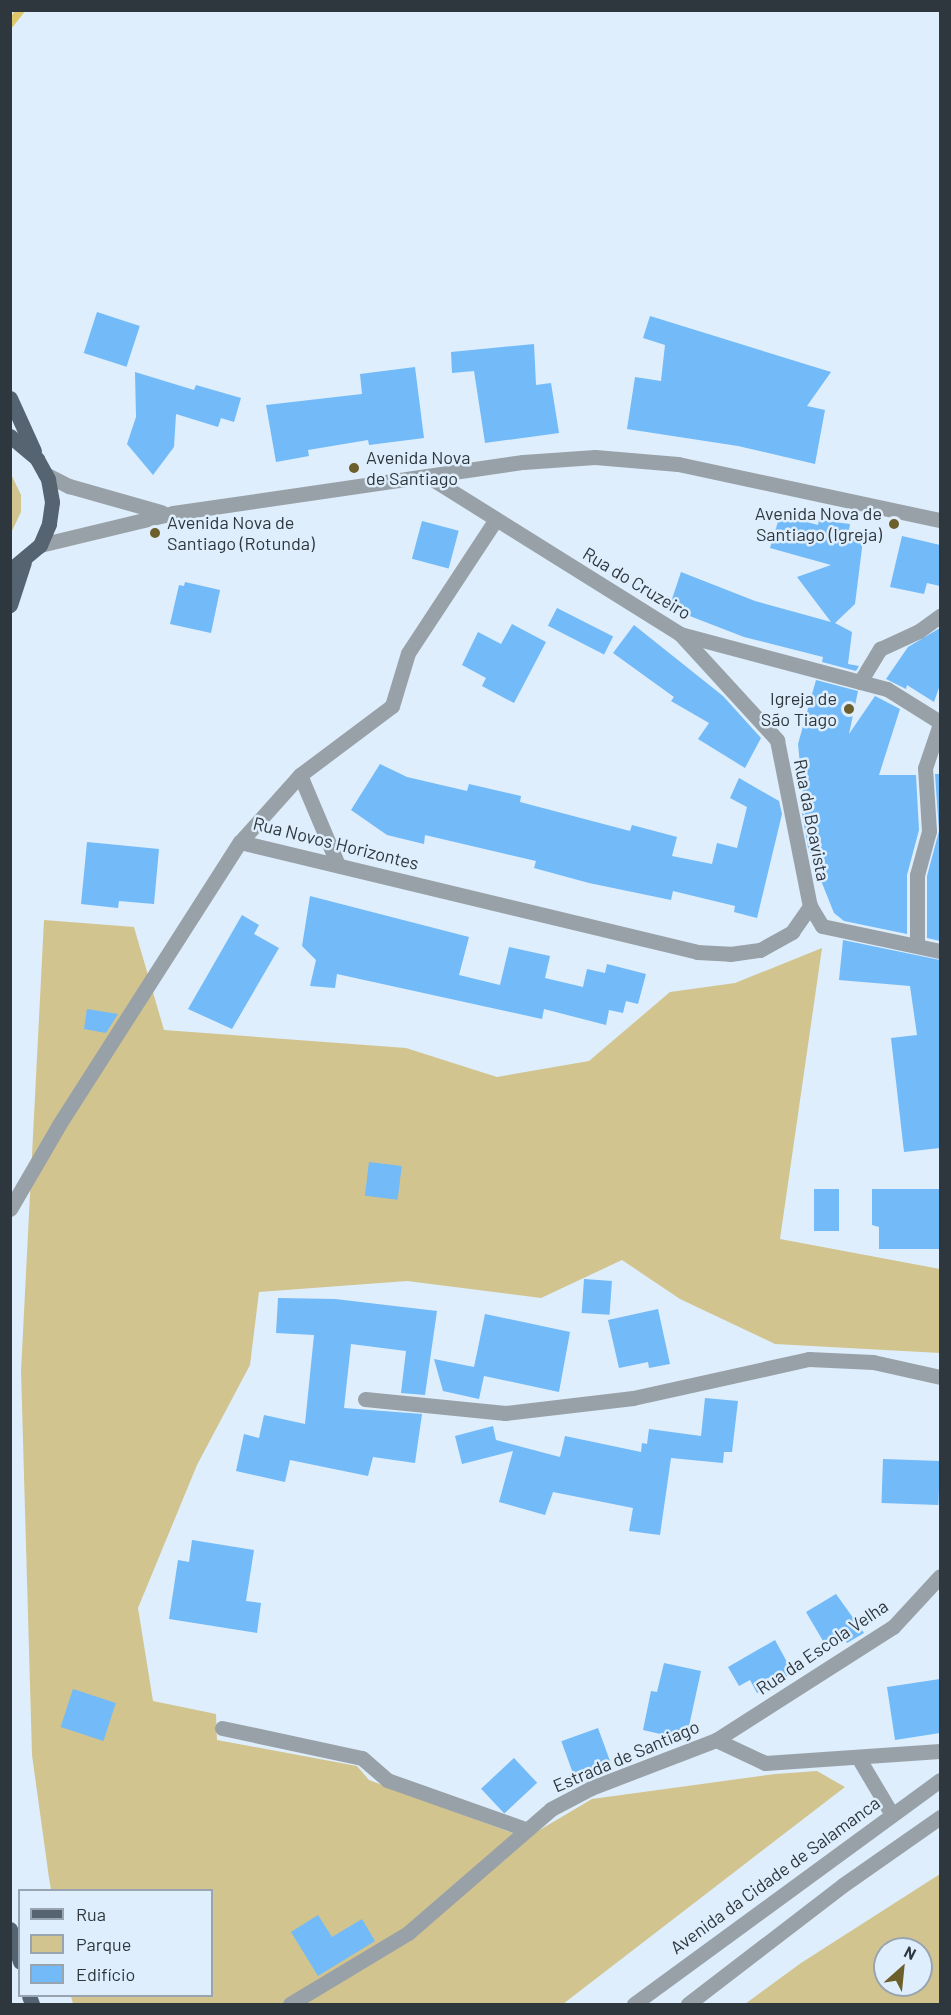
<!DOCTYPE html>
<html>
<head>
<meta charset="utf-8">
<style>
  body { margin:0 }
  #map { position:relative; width:951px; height:2015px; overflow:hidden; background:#deeefc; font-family:Barlow,sans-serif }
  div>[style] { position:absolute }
  .green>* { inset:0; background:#d2c48f }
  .stream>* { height:8px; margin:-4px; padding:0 4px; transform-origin:4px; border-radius:4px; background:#dfc76c }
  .building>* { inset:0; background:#72baf8; transform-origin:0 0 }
  .minor>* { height:15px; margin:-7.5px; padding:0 7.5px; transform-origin:7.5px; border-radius:7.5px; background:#99a1a8 }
  .major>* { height:15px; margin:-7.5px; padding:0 7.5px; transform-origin:7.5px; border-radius:7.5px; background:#566471 }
  .dots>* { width:16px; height:16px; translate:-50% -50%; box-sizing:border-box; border:3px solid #deeefc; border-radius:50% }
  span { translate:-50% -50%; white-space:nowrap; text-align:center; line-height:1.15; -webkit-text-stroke:5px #deeefc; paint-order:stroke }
  .poi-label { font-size:18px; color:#2f373e }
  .left { translate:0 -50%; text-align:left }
  .right { translate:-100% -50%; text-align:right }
  .street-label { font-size:18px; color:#2f373e }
  .frame { position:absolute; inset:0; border:12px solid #2f373e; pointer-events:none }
  .legend { position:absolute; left:18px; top:1889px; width:195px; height:108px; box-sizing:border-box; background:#deeefc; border:2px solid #98a5b0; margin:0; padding:8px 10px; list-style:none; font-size:18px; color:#2f373e }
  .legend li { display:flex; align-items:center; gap:12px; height:30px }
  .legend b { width:30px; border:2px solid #98a5b0 }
  .north { position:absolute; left:873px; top:1937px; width:60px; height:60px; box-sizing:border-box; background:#deeefc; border:2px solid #98a5b0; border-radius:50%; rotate:27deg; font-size:16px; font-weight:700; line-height:24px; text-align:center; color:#2f373e }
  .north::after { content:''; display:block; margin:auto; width:21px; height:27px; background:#6c5f2c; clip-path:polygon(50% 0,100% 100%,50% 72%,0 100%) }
</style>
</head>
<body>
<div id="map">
  <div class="green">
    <i style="clip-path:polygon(11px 474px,21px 495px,21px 512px,11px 533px)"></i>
    <i style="clip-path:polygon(44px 920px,134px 927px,164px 1030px,406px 1048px,497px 1077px,589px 1061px,670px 992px,735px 983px,822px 948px,780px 1239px,940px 1269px,940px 1353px,775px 1344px,680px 1299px,622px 1260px,541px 1298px,407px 1281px,259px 1292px,250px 1365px,197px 1465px,138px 1608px,153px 1701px,216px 1714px,217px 1740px,357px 1766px,369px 1780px,526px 1838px,592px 1799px,775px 1774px,817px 1771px,845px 1787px,563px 2004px,73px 2004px,71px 1996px,212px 1996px,212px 1890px,51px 1890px,49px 1878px,32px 1755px,21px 1371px)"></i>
    <i style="clip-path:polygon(evenodd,940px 1874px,940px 2004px,745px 2004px,801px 1963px,940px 1874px,885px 1949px,921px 1949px,921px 1985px,885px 1985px,885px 1949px)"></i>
  </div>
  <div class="stream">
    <i style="left:10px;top:24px;width:18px;rotate:-52deg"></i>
  </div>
  <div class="building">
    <i style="left:97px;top:312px;width:45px;height:43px;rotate:18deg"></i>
    <i style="clip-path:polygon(650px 316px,831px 372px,807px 406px,825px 410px,815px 464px,738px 446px,627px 429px,635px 377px,661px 381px,665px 345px,643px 338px)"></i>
    <i style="clip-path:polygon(534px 344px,536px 385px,551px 383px,559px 433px,485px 443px,474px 371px,452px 373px,451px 352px)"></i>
    <i style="clip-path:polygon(415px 367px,424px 438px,369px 445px,368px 440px,308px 450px,309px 456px,276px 462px,266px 405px,362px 394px,360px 374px)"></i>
    <i style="clip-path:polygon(135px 372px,194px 390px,196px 385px,241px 398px,234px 422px,221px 418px,218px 427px,176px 414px,174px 447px,153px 475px,127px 444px,136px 417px)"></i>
    <i style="clip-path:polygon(780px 515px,818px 525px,819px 520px,850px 524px,849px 530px,864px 532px,855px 604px,835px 623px,852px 632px,848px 664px,859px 666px,856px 671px,822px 662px,823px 657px,744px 637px,669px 608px,681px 572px,755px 601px,831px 622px,797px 577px,831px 565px,770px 548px)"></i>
    <i style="left:422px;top:521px;width:38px;height:39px;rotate:15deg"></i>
    <i style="clip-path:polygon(902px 536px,940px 545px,940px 586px,927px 583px,924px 594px,890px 587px)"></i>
    <i style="clip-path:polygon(185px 582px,220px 590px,211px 633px,170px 624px,179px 585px,184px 586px)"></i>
    <i style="left:557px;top:608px;width:63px;height:20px;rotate:27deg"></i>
    <i style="clip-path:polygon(512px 624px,546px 642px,514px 703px,482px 686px,486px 678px,462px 665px,478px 632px,501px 644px)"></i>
    <i style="clip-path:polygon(634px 625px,723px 696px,761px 738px,745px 768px,698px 739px,709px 723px,671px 701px,674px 697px,613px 653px)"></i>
    <i style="clip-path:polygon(940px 628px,940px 685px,934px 702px,907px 685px,906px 689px,886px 679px,908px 647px)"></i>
    <i style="clip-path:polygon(816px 680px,858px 691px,849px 734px,875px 696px,900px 709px,879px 775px,916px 775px,919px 830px,907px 875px,907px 934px,844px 921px,834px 913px,808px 848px,802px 813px,805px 815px,798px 744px)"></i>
    <i style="clip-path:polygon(380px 764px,407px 777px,467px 791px,469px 784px,521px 796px,520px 802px,630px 831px,632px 825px,677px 837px,672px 856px,712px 864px,717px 843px,737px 848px,747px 807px,730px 798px,739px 778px,779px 801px,782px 814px,757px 918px,734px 912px,735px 906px,673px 891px,671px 900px,589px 883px,534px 868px,536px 861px,425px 835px,424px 844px,387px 835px,351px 810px)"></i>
    <i style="clip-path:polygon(935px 774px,940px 774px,940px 941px,927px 938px,927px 876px,939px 831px)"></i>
    <i style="clip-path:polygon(87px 842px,159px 849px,154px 904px,119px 901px,118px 908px,81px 904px)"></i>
    <i style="clip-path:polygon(310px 896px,469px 937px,459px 975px,500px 985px,509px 947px,550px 956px,545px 978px,583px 987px,587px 969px,605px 973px,607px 964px,646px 974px,638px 1004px,626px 1001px,623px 1013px,609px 1010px,606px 1025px,544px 1009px,542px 1019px,337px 974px,335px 988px,310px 986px,316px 960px,302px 946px)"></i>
    <i style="clip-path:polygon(242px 915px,259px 925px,254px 934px,279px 948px,232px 1029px,188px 1009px)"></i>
    <i style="clip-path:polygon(843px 940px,940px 960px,940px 1148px,904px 1152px,891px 1038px,917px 1035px,910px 986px,839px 980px)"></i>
    <i style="clip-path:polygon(87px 1009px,118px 1014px,106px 1033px,84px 1029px)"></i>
    <i style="left:369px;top:1162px;width:33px;height:34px;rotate:7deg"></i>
    <i style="left:814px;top:1189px;width:25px;height:42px"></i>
    <i style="clip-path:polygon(872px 1189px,940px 1189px,940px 1249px,879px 1249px,879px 1227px,872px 1225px)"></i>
    <i style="left:584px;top:1279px;width:28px;height:34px;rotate:4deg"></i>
    <i style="clip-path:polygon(278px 1298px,335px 1299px,437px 1311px,425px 1395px,401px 1393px,406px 1351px,351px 1344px,344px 1408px,422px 1414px,415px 1463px,373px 1457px,368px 1476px,290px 1460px,285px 1482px,236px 1471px,244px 1434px,259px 1438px,264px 1415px,305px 1424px,314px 1335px,276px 1333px)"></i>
    <i style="clip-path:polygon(658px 1309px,670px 1364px,649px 1368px,648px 1362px,619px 1368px,608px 1320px)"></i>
    <i style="clip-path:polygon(485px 1314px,570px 1332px,559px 1392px,484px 1376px,479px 1399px,443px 1391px,434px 1359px,474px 1367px)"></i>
    <i style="clip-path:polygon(705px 1398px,738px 1401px,732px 1452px,724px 1452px,723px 1463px,671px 1458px,660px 1535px,629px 1531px,633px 1508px,553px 1492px,545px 1515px,499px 1502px,513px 1451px,462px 1464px,455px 1436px,493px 1426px,496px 1440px,560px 1457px,565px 1436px,641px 1452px,642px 1443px,647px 1444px,649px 1429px,701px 1436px)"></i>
    <i style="left:883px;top:1459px;width:57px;height:44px;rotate:2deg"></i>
    <i style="clip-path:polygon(192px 1540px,254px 1550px,246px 1601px,261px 1603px,257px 1633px,169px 1619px,178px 1560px,189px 1562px)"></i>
    <i style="clip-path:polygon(836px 1594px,864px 1633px,847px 1643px,843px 1636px,826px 1646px,806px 1612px)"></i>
    <i style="clip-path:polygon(775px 1640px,793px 1673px,757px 1693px,750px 1680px,739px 1686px,728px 1667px)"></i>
    <i style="clip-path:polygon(664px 1663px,701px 1671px,686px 1740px,643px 1730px,651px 1691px,657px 1692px)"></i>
    <i style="clip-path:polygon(940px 1679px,940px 1733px,895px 1740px,887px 1687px)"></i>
    <i style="left:73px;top:1689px;width:45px;height:40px;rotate:18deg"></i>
    <i style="left:598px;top:1728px;width:40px;height:39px;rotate:70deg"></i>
    <i style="left:514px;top:1758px;width:34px;height:45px;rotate:47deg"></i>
    <i style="clip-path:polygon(318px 1915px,332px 1937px,362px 1919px,375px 1941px,318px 1976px,291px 1932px)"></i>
  </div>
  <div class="minor">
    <i style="left:45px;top:474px;width:27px;rotate:27deg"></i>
    <i style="left:69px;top:486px;width:96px;rotate:15.8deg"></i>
    <i style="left:429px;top:477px;width:296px;rotate:32deg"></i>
    <i style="left:680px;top:634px;width:214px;rotate:14.9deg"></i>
    <i style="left:887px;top:689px;width:62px;rotate:31.9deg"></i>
    <i style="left:40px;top:545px;width:137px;rotate:-13.5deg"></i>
    <i style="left:173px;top:513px;width:354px;rotate:-8.3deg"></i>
    <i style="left:523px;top:462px;width:72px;rotate:-4deg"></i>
    <i style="left:595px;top:457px;width:83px;rotate:4.8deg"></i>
    <i style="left:678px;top:464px;width:268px;rotate:12.1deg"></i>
    <i style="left:680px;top:634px;width:144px;rotate:47.5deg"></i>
    <i style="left:777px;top:740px;width:169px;rotate:78.8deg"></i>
    <i style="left:810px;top:906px;width:23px;rotate:59deg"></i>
    <i style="left:822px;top:926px;width:121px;rotate:12deg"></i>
    <i style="left:860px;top:682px;width:39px;rotate:-59deg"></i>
    <i style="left:880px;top:649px;width:43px;rotate:-24.8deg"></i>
    <i style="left:919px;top:631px;width:26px;rotate:-36deg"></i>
    <i style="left:300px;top:775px;width:98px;rotate:67.1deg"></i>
    <i style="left:240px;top:842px;width:470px;rotate:13.5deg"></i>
    <i style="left:697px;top:952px;width:33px;rotate:3deg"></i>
    <i style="left:730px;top:954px;width:30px;rotate:-8deg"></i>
    <i style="left:760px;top:950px;width:37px;rotate:-29deg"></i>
    <i style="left:792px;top:932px;width:32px;rotate:-55deg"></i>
    <i style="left:917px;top:945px;width:70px;rotate:-90deg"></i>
    <i style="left:917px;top:875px;width:46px;rotate:-74.7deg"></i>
    <i style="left:929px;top:831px;width:63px;rotate:-93.6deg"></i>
    <i style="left:925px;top:768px;width:46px;rotate:-71.2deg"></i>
    <i style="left:10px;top:1209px;width:99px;rotate:-59.8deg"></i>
    <i style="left:60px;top:1123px;width:334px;rotate:-57.4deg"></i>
    <i style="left:240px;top:842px;width:90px;rotate:-48.2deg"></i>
    <i style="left:300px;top:775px;width:115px;rotate:-36.9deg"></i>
    <i style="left:392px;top:706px;width:55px;rotate:-73.2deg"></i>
    <i style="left:408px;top:653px;width:160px;rotate:-56.7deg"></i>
    <i style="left:365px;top:1399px;width:141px;rotate:5.7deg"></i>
    <i style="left:505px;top:1413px;width:129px;rotate:-6.7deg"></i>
    <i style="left:633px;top:1398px;width:180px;rotate:-12.5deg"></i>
    <i style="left:809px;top:1359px;width:64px;rotate:2.7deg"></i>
    <i style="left:873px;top:1362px;width:69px;rotate:12.6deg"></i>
    <i style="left:222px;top:1728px;width:143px;rotate:12.1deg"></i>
    <i style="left:362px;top:1758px;width:33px;rotate:41deg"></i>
    <i style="left:387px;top:1780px;width:146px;rotate:19.5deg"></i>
    <i style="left:716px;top:1740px;width:54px;rotate:25.1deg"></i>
    <i style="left:765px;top:1763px;width:175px;rotate:-3.9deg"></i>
    <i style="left:859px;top:1759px;width:63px;rotate:59.3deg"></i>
    <i style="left:290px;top:2004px;width:138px;rotate:-31deg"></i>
    <i style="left:408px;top:1933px;width:189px;rotate:-40.9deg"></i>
    <i style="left:551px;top:1809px;width:45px;rotate:-27.7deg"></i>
    <i style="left:591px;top:1788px;width:134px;rotate:-21deg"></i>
    <i style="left:716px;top:1740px;width:210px;rotate:-32.6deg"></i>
    <i style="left:893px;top:1627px;width:69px;rotate:-47.3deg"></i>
    <i style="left:634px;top:2004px;width:379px;rotate:-36.2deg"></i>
    <i style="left:688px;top:2004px;width:195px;rotate:-37.5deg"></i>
    <i style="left:843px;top:1885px;width:118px;rotate:-35deg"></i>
  </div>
  <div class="major">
    <i style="left:10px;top:398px;width:58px;rotate:65.6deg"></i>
    <i style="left:10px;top:436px;width:35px;rotate:40deg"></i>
    <i style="left:37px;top:459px;width:23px;rotate:61deg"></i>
    <i style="left:48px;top:479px;width:23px;rotate:80deg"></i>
    <i style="left:52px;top:502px;width:22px;rotate:98deg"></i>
    <i style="left:49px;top:524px;width:23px;rotate:113deg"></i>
    <i style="left:40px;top:545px;width:39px;rotate:140deg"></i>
    <i style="left:10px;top:605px;width:45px;rotate:-72deg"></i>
    <i style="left:10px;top:1929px;width:34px;rotate:73deg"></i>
    <i style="left:29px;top:1996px;width:9px;rotate:69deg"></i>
  </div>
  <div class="dots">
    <i style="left:354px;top:468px;background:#6c5f2c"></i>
    <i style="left:894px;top:524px;background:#6c5f2c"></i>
    <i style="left:155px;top:533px;background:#6c5f2c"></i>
    <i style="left:849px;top:709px;background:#6c5f2c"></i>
  </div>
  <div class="poi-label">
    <span class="left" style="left:366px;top:468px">Avenida Nova<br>de Santiago</span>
    <span class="right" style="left:882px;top:524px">Avenida Nova de<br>Santiago (Igreja)</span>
    <span class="left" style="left:167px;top:533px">Avenida Nova de<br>Santiago (Rotunda)</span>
    <span class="right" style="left:837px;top:709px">Igreja de<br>São Tiago</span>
  </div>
  <div class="street-label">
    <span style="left:637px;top:583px;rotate:31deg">Rua do Cruzeiro</span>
    <span style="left:812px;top:820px;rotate:79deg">Rua da Boavista</span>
    <span style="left:336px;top:843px;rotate:14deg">Rua Novos Horizontes</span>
    <span style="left:822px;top:1647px;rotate:-34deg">Rua da Escola Velha</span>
    <span style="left:626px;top:1756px;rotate:-23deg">Estrada de Santiago</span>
    <span style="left:775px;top:1875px;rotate:-36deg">Avenida da Cidade de Salamanca</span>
  </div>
  <div class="frame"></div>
  <ul class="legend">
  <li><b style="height:8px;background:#566471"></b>Rua</li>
  <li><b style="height:16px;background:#d2c48f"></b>Parque</li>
  <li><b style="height:16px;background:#72baf8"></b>Edifício</li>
  </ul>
  <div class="north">N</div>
</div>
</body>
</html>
